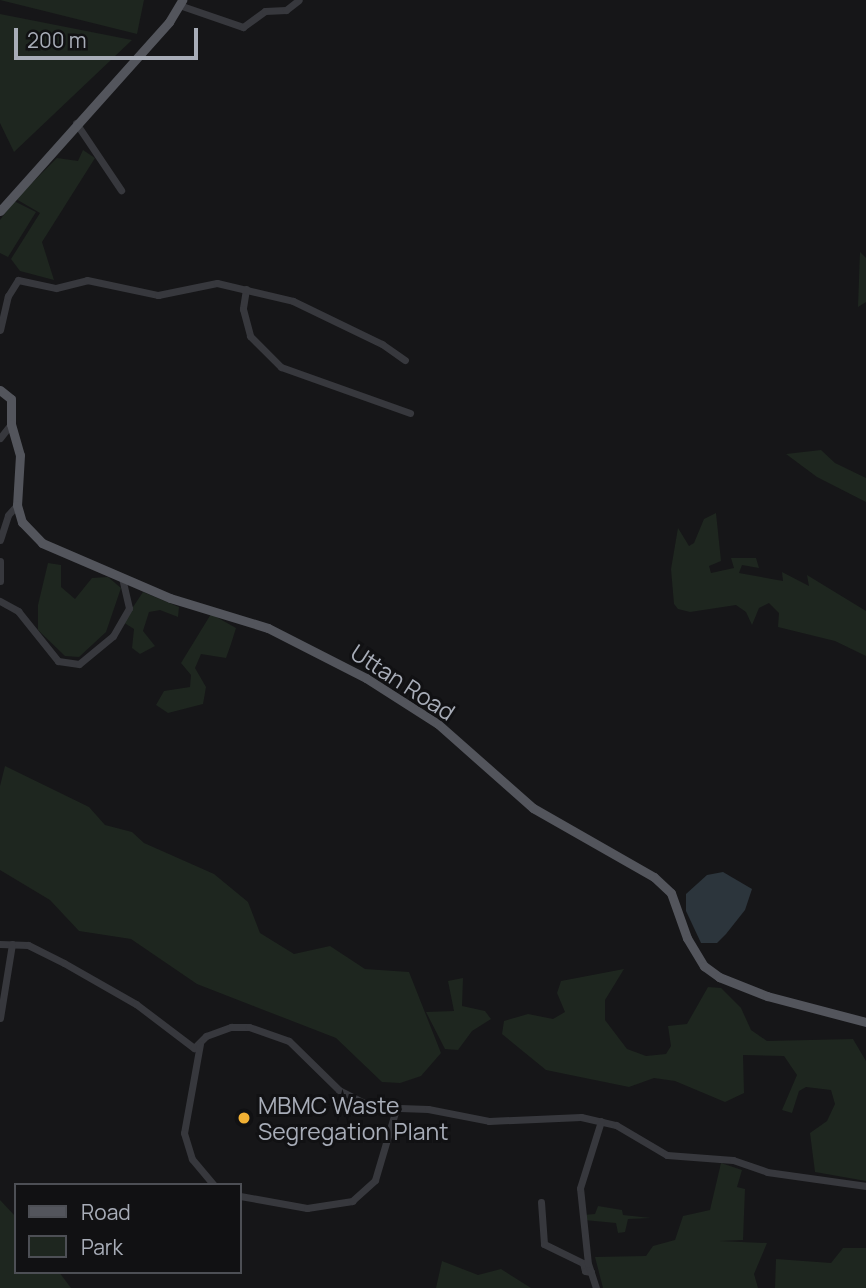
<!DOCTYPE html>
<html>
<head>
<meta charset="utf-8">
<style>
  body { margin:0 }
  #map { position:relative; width:866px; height:1288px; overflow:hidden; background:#161618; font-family:Manrope,sans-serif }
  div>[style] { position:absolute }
  .green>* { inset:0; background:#1e261f }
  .water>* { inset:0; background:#2c353c }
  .minor>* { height:7px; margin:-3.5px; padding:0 3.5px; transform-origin:3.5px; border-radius:3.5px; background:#37383d }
  .major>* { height:9px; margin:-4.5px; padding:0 4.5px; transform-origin:4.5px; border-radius:4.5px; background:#53555c }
  .dots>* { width:19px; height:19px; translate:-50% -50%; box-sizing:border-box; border:4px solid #111113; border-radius:50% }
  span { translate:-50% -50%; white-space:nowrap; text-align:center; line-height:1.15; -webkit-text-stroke:6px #111113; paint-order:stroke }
  .street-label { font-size:23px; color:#a8adb8 }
  .poi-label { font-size:23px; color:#a8adb8 }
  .left { translate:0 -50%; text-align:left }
  .legend { position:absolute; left:14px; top:1183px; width:228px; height:91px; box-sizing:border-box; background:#111113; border:2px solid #4d4f55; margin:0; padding:9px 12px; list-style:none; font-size:21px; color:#a8adb8 }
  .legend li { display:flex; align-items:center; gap:14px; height:35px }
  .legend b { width:35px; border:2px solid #4d4f55 }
  .scale { position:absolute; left:14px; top:28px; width:184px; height:32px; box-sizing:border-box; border:4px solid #a8adb8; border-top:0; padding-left:9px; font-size:21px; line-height:24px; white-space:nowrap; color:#a8adb8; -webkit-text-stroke:5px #111113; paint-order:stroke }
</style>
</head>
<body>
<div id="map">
  <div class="green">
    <i style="clip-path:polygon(0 0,144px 0,137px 34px)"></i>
    <i style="clip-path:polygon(0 14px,132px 40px,14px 152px,0 123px)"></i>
    <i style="clip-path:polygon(83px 150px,95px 158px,42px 242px,54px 280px,20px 271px,11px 259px,40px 213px,16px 199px,57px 158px,78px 161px)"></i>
    <i style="clip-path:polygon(14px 201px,36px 212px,8px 257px,0 253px,0 220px)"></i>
    <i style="clip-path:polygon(860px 252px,866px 258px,866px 302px,858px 307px)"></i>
    <i style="clip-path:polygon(821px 450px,835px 463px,866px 478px,866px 502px,817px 477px,786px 454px)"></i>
    <i style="clip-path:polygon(716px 513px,721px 561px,709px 566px,711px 573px,734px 568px,731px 558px,756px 558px,759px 568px,742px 565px,739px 573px,783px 581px,782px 572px,809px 586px,807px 575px,866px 611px,866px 656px,835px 641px,778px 627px,779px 613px,769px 603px,759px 608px,752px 625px,746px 612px,736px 605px,690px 612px,678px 609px,674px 604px,671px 569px,678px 528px,689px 546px,694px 543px,704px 519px)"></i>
    <i style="clip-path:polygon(48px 563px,61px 565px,61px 587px,75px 599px,92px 578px,108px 577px,121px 588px,106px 632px,79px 657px,65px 656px,38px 630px,38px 605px)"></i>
    <i style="clip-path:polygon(143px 592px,179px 607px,178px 617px,160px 610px,149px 612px,143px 631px,155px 646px,140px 654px,132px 648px,134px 629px,123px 622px)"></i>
    <i style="clip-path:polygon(211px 614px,236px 628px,231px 644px,226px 658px,201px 654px,195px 668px,206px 687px,203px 704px,168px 713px,156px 705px,164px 691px,190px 687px,191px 675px,181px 663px)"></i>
    <i style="clip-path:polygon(5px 766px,89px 807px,105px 825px,132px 832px,144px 843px,214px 874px,248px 902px,260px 933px,294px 954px,330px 946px,365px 969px,409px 972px,441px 1053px,421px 1076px,400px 1083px,382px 1082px,336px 1038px,197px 984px,131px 939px,79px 931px,50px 900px,0 870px,0 786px)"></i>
    <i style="clip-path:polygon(624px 969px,605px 1000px,605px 1020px,627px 1049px,646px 1056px,666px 1054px,671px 1046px,668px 1026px,687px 1024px,708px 987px,721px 988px,741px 1008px,751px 1030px,767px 1041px,853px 1039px,866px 1061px,866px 1181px,815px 1172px,810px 1133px,827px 1121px,835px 1104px,831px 1090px,806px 1087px,799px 1091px,792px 1113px,782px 1110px,797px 1075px,784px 1056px,743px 1055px,744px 1093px,725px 1102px,675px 1081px,654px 1078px,629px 1087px,546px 1070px,502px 1034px,504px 1021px,528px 1014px,553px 1019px,565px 1012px,557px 993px,561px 981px)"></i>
    <i style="clip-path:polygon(463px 978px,462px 1006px,485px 1011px,491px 1019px,472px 1031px,458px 1050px,445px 1049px,426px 1012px,454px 1011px,448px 981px)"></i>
    <i style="clip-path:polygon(721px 1163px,742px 1170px,737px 1187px,745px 1189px,743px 1240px,719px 1241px,767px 1243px,754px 1274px,758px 1288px,603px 1288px,595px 1257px,646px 1256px,653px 1246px,675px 1240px,683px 1216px,710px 1210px)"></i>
    <i style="clip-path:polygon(0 1200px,16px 1217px,16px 1272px,59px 1272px,71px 1288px,0 1288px)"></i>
    <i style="clip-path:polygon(598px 1206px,622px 1210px,623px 1215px,651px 1218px,628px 1219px,625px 1232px,618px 1233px,616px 1223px,584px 1220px,584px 1215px,595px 1214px)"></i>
    <i style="clip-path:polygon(843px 1248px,866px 1248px,866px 1288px,775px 1288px,776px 1259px,831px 1263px)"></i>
    <i style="clip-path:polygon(442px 1261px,478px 1275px,501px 1269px,531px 1288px,436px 1288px)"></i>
  </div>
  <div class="water">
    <i style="clip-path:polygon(723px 872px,752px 889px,745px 910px,726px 934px,717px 943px,701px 943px,686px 911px,686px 894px,707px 875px)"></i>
  </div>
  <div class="minor">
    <i style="left:179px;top:5px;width:68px;rotate:19deg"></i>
    <i style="left:243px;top:27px;width:27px;rotate:-36deg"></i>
    <i style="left:265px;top:11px;width:21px;rotate:-3deg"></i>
    <i style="left:286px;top:10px;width:16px;rotate:-38deg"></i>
    <i style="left:76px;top:123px;width:81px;rotate:56.1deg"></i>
    <i style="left:246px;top:289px;width:20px;rotate:99deg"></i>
    <i style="left:243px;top:309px;width:28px;rotate:75deg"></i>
    <i style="left:250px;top:336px;width:44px;rotate:45deg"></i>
    <i style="left:281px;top:367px;width:137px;rotate:19.6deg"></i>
    <i style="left:0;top:330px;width:35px;rotate:-77deg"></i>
    <i style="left:8px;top:296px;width:19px;rotate:-58deg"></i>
    <i style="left:18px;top:280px;width:39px;rotate:12deg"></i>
    <i style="left:56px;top:288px;width:32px;rotate:-14deg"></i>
    <i style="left:87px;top:280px;width:73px;rotate:11.9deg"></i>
    <i style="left:158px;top:295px;width:60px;rotate:-11.5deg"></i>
    <i style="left:217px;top:283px;width:78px;rotate:13.3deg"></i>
    <i style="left:293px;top:301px;width:99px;rotate:25.8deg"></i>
    <i style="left:382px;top:344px;width:28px;rotate:35deg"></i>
    <i style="left:0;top:438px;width:18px;rotate:-52deg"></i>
    <i style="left:0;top:540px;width:26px;rotate:-72deg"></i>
    <i style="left:8px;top:515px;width:13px;rotate:-48deg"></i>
    <i style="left:0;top:561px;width:20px;rotate:90deg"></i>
    <i style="left:0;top:601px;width:21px;rotate:29deg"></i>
    <i style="left:18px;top:611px;width:64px;rotate:51.3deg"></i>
    <i style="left:58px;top:661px;width:21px;rotate:8deg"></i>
    <i style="left:79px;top:664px;width:44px;rotate:-39.5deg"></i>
    <i style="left:113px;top:636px;width:32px;rotate:-60deg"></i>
    <i style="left:129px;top:608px;width:31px;rotate:-103deg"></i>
    <i style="left:0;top:944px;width:28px;rotate:2deg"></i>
    <i style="left:28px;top:945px;width:40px;rotate:26.6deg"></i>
    <i style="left:64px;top:963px;width:83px;rotate:29.7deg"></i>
    <i style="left:136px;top:1004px;width:73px;rotate:37.2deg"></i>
    <i style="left:194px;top:1048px;width:17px;rotate:-45deg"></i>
    <i style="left:206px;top:1036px;width:27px;rotate:-20deg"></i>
    <i style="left:231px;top:1027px;width:18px"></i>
    <i style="left:249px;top:1027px;width:42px;rotate:19.3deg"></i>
    <i style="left:289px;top:1041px;width:70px;rotate:44.4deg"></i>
    <i style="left:339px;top:1090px;width:37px;rotate:27deg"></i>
    <i style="left:372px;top:1107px;width:56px;rotate:2deg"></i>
    <i style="left:428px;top:1109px;width:62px;rotate:11.1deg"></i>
    <i style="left:489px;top:1121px;width:92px;rotate:-2.5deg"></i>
    <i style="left:581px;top:1117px;width:36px;rotate:13deg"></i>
    <i style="left:616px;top:1125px;width:59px;rotate:30.5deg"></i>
    <i style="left:667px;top:1155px;width:66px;rotate:4.3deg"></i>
    <i style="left:733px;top:1160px;width:36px;rotate:19deg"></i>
    <i style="left:767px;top:1172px;width:100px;rotate:8deg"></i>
    <i style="left:0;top:1018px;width:75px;rotate:-80.8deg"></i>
    <i style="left:200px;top:1044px;width:90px;rotate:100.2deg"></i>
    <i style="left:184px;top:1133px;width:27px;rotate:73deg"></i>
    <i style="left:192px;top:1159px;width:34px;rotate:50deg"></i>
    <i style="left:240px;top:1196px;width:68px;rotate:10.2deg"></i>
    <i style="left:307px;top:1208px;width:46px;rotate:-8.8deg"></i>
    <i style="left:352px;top:1201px;width:31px;rotate:-42deg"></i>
    <i style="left:375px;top:1180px;width:74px;rotate:-73.5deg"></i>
    <i style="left:541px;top:1202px;width:42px;rotate:85.9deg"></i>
    <i style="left:544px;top:1244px;width:43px;rotate:26deg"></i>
    <i style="left:583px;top:1263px;width:8px;rotate:76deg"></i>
    <i style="left:585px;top:1271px;width:6px;rotate:9deg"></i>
    <i style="left:596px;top:1288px;width:25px;rotate:-108deg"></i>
    <i style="left:588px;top:1264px;width:76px;rotate:-96deg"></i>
    <i style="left:580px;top:1188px;width:70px;rotate:-72.6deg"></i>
  </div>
  <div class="major">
    <i style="left:0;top:211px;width:254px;rotate:-48.2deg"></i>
    <i style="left:169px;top:22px;width:26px;rotate:-59deg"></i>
    <i style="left:0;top:390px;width:14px;rotate:39deg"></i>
    <i style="left:11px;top:399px;width:25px;rotate:90deg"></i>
    <i style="left:11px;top:424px;width:32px;rotate:74deg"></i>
    <i style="left:20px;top:455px;width:50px;rotate:93.4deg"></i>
    <i style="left:17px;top:505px;width:18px;rotate:74deg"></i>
    <i style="left:22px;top:522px;width:29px;rotate:46deg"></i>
    <i style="left:42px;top:543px;width:139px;rotate:23.3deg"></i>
    <i style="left:170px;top:598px;width:102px;rotate:17deg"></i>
    <i style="left:268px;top:628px;width:110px;rotate:27deg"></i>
    <i style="left:366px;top:678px;width:85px;rotate:32.6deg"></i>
    <i style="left:438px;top:724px;width:127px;rotate:41.5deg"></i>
    <i style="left:533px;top:808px;width:139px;rotate:29.7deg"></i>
    <i style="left:654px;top:877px;width:23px;rotate:43deg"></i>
    <i style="left:671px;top:893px;width:48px;rotate:70.4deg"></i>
    <i style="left:687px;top:938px;width:33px;rotate:59deg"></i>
    <i style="left:704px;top:966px;width:19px;rotate:36deg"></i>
    <i style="left:719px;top:977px;width:52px;rotate:21.6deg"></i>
    <i style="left:767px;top:996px;width:102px;rotate:14.7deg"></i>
  </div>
  <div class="dots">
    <i style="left:244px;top:1118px;background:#f2b134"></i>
  </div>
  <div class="street-label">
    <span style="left:403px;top:682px;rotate:33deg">Uttan Road</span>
  </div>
  <div class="poi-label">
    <span class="left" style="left:258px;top:1118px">MBMC Waste<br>Segregation Plant</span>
  </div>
  <ul class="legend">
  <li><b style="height:9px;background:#53555c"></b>Road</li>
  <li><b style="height:19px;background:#1e261f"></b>Park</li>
  </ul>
  <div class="scale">200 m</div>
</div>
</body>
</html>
